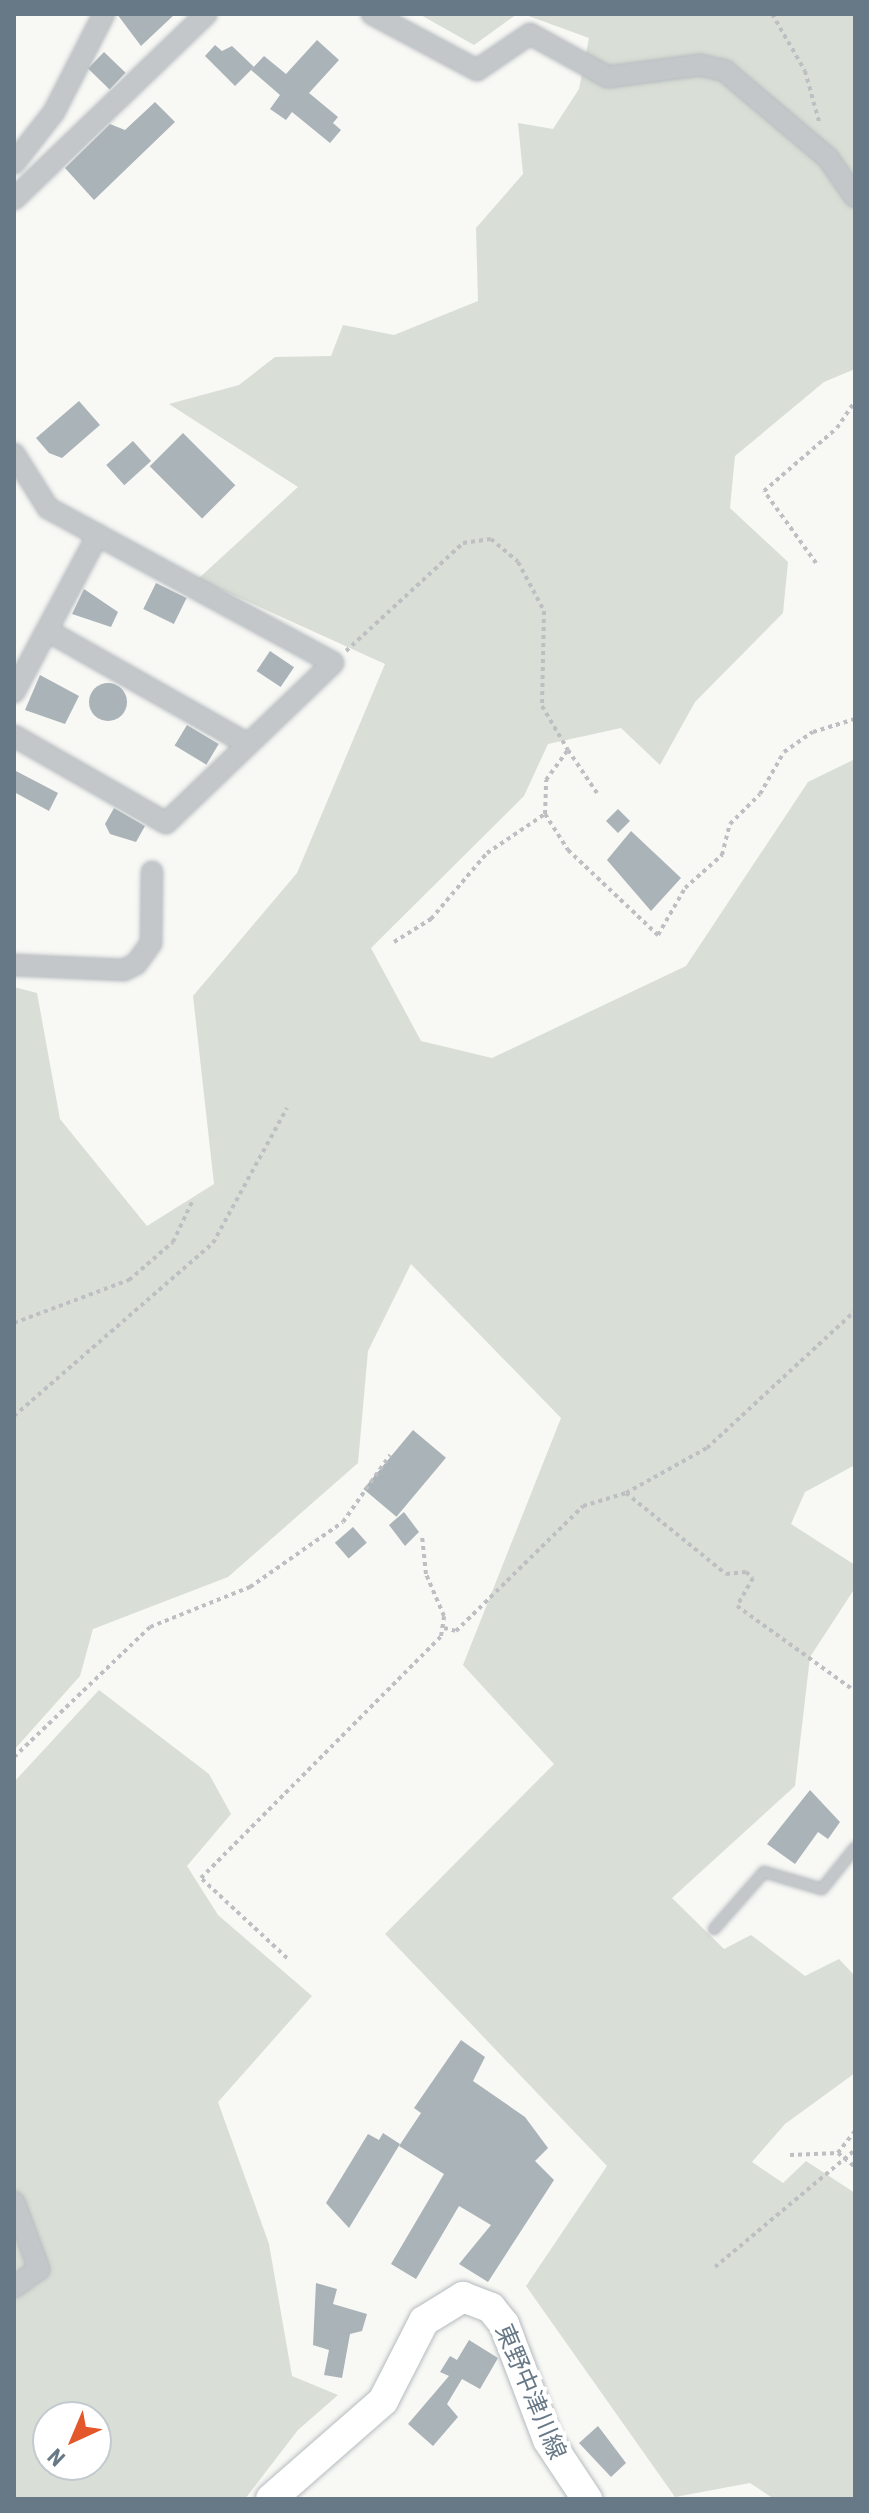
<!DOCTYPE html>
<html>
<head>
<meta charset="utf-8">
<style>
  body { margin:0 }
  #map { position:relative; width:869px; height:2513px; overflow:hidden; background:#f8f8f5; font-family:"Roboto Condensed","Noto Sans JP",sans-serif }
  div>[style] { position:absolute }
  .green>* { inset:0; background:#d9dfd6 }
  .building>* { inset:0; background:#aab3b8; transform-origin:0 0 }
  .round { border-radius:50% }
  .path>* { height:4px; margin-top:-2px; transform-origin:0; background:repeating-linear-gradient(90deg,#bdbfc2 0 4px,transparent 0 8px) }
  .roads { filter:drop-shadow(0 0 2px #b5bbbf) drop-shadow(0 0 2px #b5bbbf) }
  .service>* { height:10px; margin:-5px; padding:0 5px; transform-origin:5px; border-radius:5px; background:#c3c7ca }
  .minor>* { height:20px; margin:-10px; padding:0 10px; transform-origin:10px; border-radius:10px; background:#c3c7ca }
  .secondary>* { height:30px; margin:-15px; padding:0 15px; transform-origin:15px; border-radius:15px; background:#fff }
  span { translate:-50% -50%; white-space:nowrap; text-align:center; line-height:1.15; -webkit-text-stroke:8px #fff; paint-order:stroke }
  .street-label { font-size:24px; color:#677886 }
  .frame { position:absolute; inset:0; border:16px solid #677886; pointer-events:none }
  .north { position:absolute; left:32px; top:2401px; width:80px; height:80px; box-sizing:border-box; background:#fff; border:2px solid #c2c9cf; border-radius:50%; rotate:224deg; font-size:22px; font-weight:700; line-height:32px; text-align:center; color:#677886 }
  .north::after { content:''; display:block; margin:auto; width:28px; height:36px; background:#e3572a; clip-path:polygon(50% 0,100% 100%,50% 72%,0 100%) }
</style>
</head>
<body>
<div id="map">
  <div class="green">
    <i style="clip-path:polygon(419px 14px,517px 14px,474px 45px)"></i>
    <i style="clip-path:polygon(523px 14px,855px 14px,855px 369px,824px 382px,735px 456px,730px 508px,788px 562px,783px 613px,695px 702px,660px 765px,621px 728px,548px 744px,524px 796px,371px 948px,421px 1041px,492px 1058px,686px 966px,808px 782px,855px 759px,855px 1465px,805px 1492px,791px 1524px,855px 1565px,855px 1588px,810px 1657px,795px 1786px,672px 1898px,724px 1949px,751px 1935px,805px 1976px,839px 1959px,855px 1976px,855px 2073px,785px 2124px,752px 2162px,783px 2183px,806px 2161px,855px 2193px,855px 2499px,774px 2499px,750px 2483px,675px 2497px,526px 2286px,607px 2166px,385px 1934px,554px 1764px,463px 1665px,561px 1418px,411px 1264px,368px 1351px,358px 1463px,228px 1577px,93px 1629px,80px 1676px,14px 1750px,14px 987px,37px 993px,60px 1119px,147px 1226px,214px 1184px,193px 996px,297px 873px,385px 664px,198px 579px,298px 487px,169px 404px,239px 385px,275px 357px,331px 356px,343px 325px,394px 335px,478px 301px,476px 228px,523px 174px,518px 123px,553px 129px,579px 89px,589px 38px)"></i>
    <i style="clip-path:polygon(evenodd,99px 1690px,209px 1774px,231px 1814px,187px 1866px,218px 1915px,312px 1996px,218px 2102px,269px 2244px,292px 2376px,338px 2395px,298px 2430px,245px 2499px,14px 2499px,14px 1782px,99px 1690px,48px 2417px,96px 2417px,96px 2465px,48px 2465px,48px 2417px)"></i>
  </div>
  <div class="building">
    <i style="clip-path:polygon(117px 14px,175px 14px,141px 46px)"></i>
    <i style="clip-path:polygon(317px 40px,339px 60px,309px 93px,338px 117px,333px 123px,341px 130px,330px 143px,292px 112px,286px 120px,270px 109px,280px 95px,251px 70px,264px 56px,286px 74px)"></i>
    <i style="clip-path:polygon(215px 45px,222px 51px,232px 46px,254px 67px,235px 86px,205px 56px)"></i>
    <i style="left:104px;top:52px;width:30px;height:23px;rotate:44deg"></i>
    <i style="clip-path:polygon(155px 102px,175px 122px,94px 200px,65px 168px,110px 124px,125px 130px)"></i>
    <i style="clip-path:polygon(79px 401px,100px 425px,62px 458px,49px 453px,36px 438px)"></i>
    <i style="left:183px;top:433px;width:74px;height:47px;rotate:45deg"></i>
    <i style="left:133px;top:441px;width:27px;height:36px;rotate:48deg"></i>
    <i style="left:156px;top:583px;width:34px;height:29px;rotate:26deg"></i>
    <i style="clip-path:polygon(84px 589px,118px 612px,111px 627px,72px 614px)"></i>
    <i style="left:270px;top:651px;width:29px;height:24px;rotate:34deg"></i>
    <i style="clip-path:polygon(40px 675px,79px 696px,65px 724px,25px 710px)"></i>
    <i class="round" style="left:89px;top:683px;width:38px;height:38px"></i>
    <i style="left:187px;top:725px;width:37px;height:24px;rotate:31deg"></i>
    <i style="clip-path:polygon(14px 770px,58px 793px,49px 811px,14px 792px)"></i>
    <i style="clip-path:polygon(114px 808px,145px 826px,136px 842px,110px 834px,105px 824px)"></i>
    <i style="left:618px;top:809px;width:17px;height:17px;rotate:45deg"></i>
    <i style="clip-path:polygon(631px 831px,681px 878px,651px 911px,607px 860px)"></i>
    <i style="left:413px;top:1430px;width:43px;height:77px;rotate:40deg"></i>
    <i style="clip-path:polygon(404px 1512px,419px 1532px,405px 1546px,389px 1525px)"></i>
    <i style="left:353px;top:1527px;width:21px;height:24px;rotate:49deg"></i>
    <i style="clip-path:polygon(810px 1790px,840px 1822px,828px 1839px,818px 1832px,795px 1864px,767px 1844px)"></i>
    <i style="clip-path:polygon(461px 2040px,485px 2057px,473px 2081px,525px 2117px,548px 2148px,535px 2161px,554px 2180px,488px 2282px,459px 2264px,491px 2225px,459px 2206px,416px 2279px,391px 2264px,444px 2174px,399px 2146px,421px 2113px,414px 2108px)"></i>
    <i style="clip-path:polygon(383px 2133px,400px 2144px,349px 2228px,326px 2203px,368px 2134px,379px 2140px)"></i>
    <i style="clip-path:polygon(316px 2283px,337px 2289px,333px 2304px,367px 2314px,362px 2331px,350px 2334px,342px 2378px,324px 2375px,329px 2350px,313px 2345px)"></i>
    <i style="clip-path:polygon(469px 2340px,498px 2358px,480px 2389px,462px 2379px,447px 2404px,458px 2417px,433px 2446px,408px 2424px,449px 2376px,440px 2372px,450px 2356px,457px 2360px)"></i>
    <i style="clip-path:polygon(598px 2426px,626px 2463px,611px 2477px,579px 2443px)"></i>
  </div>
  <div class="path">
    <i style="left:772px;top:14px;width:66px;rotate:59.9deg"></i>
    <i style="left:805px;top:71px;width:56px;rotate:74.5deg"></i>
    <i style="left:816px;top:563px;width:89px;rotate:-125.8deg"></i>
    <i style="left:764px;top:491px;width:96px;rotate:-40.8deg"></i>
    <i style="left:837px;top:428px;width:32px;rotate:-56deg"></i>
    <i style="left:346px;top:651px;width:159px;rotate:-42.7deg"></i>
    <i style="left:463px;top:543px;width:28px;rotate:-8deg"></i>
    <i style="left:491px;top:539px;width:35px;rotate:40deg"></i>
    <i style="left:518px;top:562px;width:55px;rotate:62deg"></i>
    <i style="left:544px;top:611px;width:95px;rotate:91.2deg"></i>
    <i style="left:542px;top:706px;width:51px;rotate:59.4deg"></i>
    <i style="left:545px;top:814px;width:34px;rotate:-88deg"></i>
    <i style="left:546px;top:780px;width:37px;rotate:-54deg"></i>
    <i style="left:568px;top:750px;width:52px;rotate:56deg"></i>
    <i style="left:394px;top:942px;width:44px;rotate:-31.9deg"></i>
    <i style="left:431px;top:919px;width:87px;rotate:-49.7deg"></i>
    <i style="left:487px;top:853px;width:70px;rotate:-33.9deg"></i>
    <i style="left:545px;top:814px;width:43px;rotate:57.4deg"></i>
    <i style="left:568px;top:850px;width:124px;rotate:43.4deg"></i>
    <i style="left:658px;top:935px;width:54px;rotate:-60.1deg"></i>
    <i style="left:685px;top:888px;width:50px;rotate:-41.7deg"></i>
    <i style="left:722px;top:855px;width:32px;rotate:-76deg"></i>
    <i style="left:730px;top:824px;width:42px;rotate:-45deg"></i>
    <i style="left:760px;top:794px;width:48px;rotate:-60.3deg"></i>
    <i style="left:784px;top:752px;width:35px;rotate:-35deg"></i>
    <i style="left:813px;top:732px;width:44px;rotate:-17.2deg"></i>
    <i style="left:14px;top:1323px;width:123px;rotate:-20.5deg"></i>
    <i style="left:129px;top:1280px;width:58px;rotate:-40.8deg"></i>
    <i style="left:173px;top:1242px;width:44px;rotate:-64.6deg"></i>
    <i style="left:14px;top:1416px;width:264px;rotate:-41deg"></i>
    <i style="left:213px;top:1243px;width:154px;rotate:-61.3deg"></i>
    <i style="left:626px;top:1493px;width:129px;rotate:39deg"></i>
    <i style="left:726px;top:1574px;width:20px;rotate:-6deg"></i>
    <i style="left:746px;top:1572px;width:9px;rotate:41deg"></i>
    <i style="left:753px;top:1578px;width:32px;rotate:120deg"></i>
    <i style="left:737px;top:1606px;width:145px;rotate:35.8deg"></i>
    <i style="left:444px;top:1628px;width:12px;rotate:14deg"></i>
    <i style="left:456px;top:1631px;width:178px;rotate:-44.5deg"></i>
    <i style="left:583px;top:1506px;width:45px;rotate:-16.8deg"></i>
    <i style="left:626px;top:1493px;width:93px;rotate:-29.1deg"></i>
    <i style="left:707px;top:1448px;width:202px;rotate:-42.8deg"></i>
    <i style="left:14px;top:1757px;width:188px;rotate:-43.7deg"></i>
    <i style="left:150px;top:1627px;width:108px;rotate:-21.8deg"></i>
    <i style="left:250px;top:1587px;width:113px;rotate:-35deg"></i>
    <i style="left:343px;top:1522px;width:82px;rotate:-55deg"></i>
    <i style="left:287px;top:1958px;width:117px;rotate:-137.1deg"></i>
    <i style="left:201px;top:1878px;width:341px;rotate:-45.2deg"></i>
    <i style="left:441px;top:1636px;width:20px;rotate:-81deg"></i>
    <i style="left:444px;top:1616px;width:46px;rotate:-113.2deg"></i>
    <i style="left:426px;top:1574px;width:37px;rotate:-96deg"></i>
    <i style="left:855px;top:2131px;width:28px;rotate:128deg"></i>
    <i style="left:838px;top:2153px;width:22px;rotate:39deg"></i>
    <i style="left:790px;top:2155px;width:48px;rotate:-2.4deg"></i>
    <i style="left:715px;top:2267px;width:182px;rotate:-39.9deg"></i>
  </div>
  <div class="roads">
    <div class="service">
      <i style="left:714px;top:1929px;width:76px;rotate:-48.7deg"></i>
      <i style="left:764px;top:1872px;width:60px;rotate:16.3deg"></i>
      <i style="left:822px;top:1889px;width:53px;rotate:-51.2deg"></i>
    </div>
    <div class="minor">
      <i style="left:372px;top:14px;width:119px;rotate:28.1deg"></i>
      <i style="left:477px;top:70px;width:64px;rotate:-34.2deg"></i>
      <i style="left:530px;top:34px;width:89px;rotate:28.9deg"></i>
      <i style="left:608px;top:77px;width:93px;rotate:-7.4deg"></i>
      <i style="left:700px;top:65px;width:26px;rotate:13deg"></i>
      <i style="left:725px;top:71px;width:135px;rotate:40.2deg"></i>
      <i style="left:828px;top:158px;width:47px;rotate:55.3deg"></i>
      <i style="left:14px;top:163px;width:65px;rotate:-51.9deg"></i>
      <i style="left:54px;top:112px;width:110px;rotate:-63deg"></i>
      <i style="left:14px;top:199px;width:267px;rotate:-43.9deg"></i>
      <i style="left:14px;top:454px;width:64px;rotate:57.8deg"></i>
      <i style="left:48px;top:508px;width:324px;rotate:28.5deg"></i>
      <i style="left:333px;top:663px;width:231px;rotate:136.2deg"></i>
      <i style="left:166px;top:823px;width:175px;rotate:-150.2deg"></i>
      <i style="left:48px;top:631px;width:230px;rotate:29.5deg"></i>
      <i style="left:14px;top:692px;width:178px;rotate:-61.9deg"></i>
      <i style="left:14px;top:965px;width:110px;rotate:2.6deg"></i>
      <i style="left:124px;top:970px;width:13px;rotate:-27deg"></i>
      <i style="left:136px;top:964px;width:26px;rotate:-54deg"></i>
      <i style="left:151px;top:943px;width:71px;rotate:-89.2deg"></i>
      <i style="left:14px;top:2202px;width:72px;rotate:69.5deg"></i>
      <i style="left:39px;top:2269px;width:31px;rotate:144deg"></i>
    </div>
    <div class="secondary">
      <i style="left:271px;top:2499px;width:149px;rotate:-41.2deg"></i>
      <i style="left:383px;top:2401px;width:90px;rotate:-62.9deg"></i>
      <i style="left:424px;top:2321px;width:46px;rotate:-31.6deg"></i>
      <i style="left:463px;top:2297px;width:30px;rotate:21deg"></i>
      <i style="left:491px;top:2308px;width:21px;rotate:51deg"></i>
      <i style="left:504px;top:2324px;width:124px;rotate:69.2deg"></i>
      <i style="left:548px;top:2440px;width:71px;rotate:56.5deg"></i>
    </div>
  </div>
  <div class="street-label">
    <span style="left:530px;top:2392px;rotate:67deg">東野中津川線</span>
  </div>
  <div class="frame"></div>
  <div class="north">N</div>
</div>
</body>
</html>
